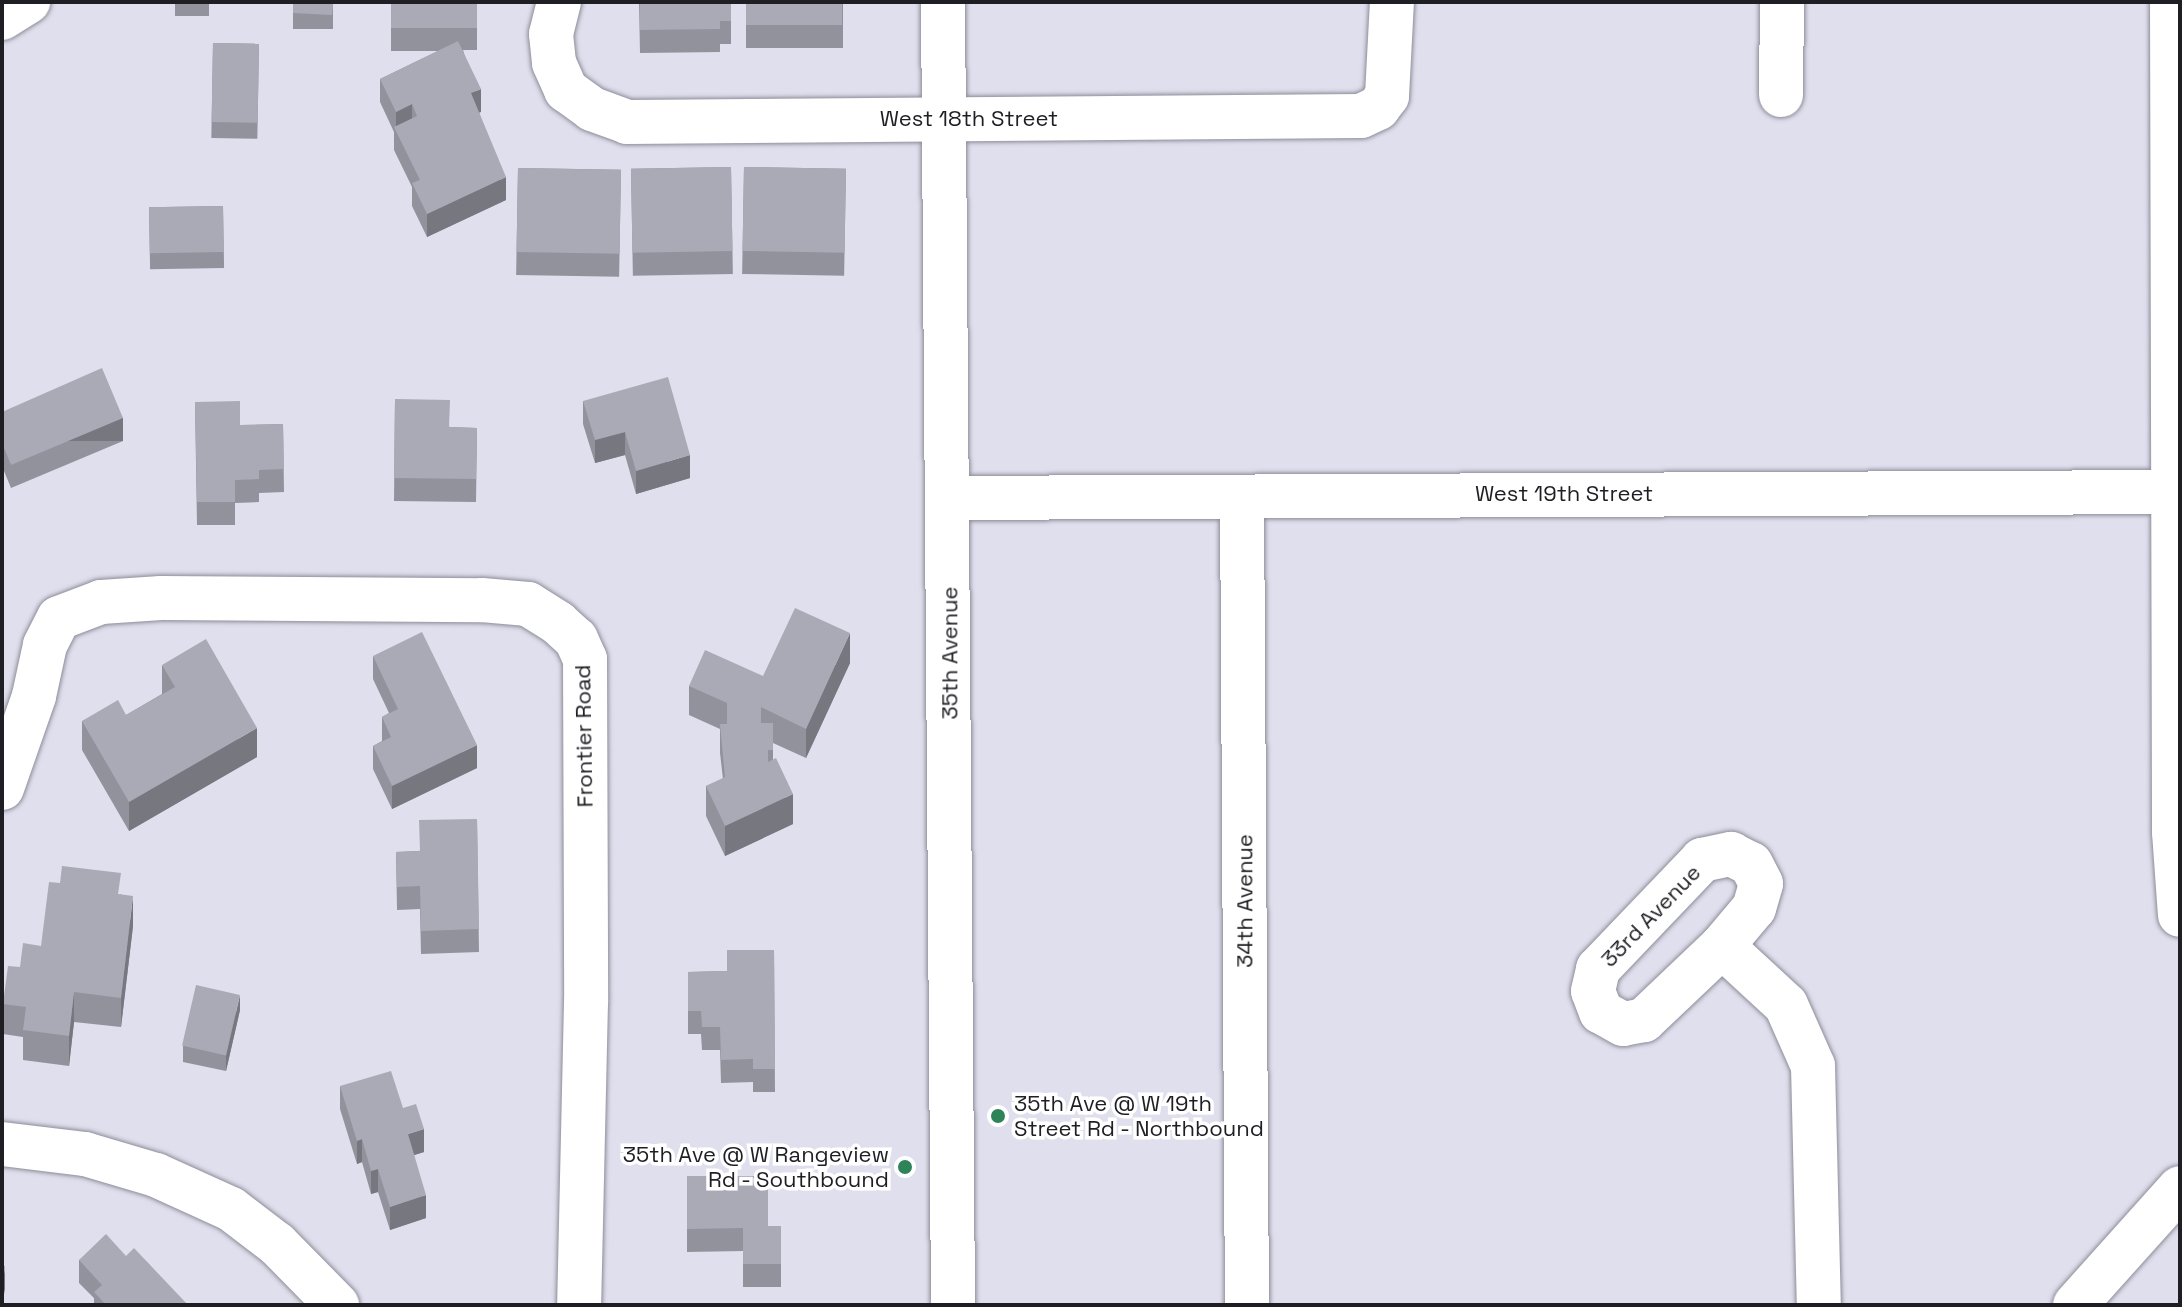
<!DOCTYPE html>
<html>
<head>
<meta charset="utf-8">
<style>
  body { margin:0 }
  #map { position:relative; width:2182px; height:1307px; overflow:hidden; background:#dfdfed; font-family:"Space Grotesk",sans-serif }
  div>[style] { position:absolute }
  .roads { filter:drop-shadow(0 0 2px #8d8d9a) drop-shadow(0 0 2px #8d8d9a) }
  .minor>* { height:44px; margin:-22px; padding:0 22px; transform-origin:22px; border-radius:22px; background:#fff }
  .major>* { height:44px; margin:-22px; padding:0 22px; transform-origin:22px; border-radius:22px; background:#fff }
  .wall>* { inset:0; background:#92929d; transform-origin:0 0 }
  .shaded-wall>* { inset:0; background:#777780; transform-origin:0 0 }
  .building>* { inset:0; background:#aaaab7; transform-origin:0 0 }
  .dots>* { width:22px; height:22px; translate:-50% -50%; box-sizing:border-box; border:4px solid #fff; border-radius:50% }
  span { translate:-50% -50%; white-space:nowrap; text-align:center; line-height:1.15; -webkit-text-stroke:7px #fff; paint-order:stroke }
  .street-label { font-size:22px; color:#1e1e23 }
  .poi-label { font-size:22px; color:#1e1e23 }
  .left { translate:0 -50%; text-align:left }
  .right { translate:-100% -50%; text-align:right }
  .frame { position:absolute; inset:0; border:4px solid #1e1e23; pointer-events:none }
</style>
</head>
<body>
<div id="map">
  <div class="roads">
    <div class="minor">
      <i style="left:559px;top:2px;width:33px;rotate:104deg"></i>
      <i style="left:551px;top:34px;width:29px;rotate:84deg"></i>
      <i style="left:554px;top:63px;width:30px;rotate:66deg"></i>
      <i style="left:566px;top:90px;width:32px;rotate:36deg"></i>
      <i style="left:592px;top:109px;width:37px;rotate:20deg"></i>
      <i style="left:627px;top:122px;width:734px;rotate:-0.47deg"></i>
      <i style="left:1361px;top:116px;width:19px;rotate:-25deg"></i>
      <i style="left:1378px;top:108px;width:15px;rotate:-53deg"></i>
      <i style="left:1387px;top:96px;width:94px;rotate:-87deg"></i>
      <i style="left:2172px;top:2px;width:830px;rotate:89.86deg"></i>
      <i style="left:2174px;top:832px;width:83px;rotate:85.9deg"></i>
      <i style="left:2px;top:18px;width:31px;rotate:-32deg"></i>
      <i style="left:1781px;top:95px;width:93px;rotate:-89.4deg"></i>
      <i style="left:1242px;top:497px;width:808px;rotate:89.65deg"></i>
      <i style="left:949px;top:498px;width:1231px;rotate:-0.28deg"></i>
      <i style="left:2px;top:788px;width:97px;rotate:-70.8deg"></i>
      <i style="left:34px;top:696px;width:52px;rotate:-77.8deg"></i>
      <i style="left:45px;top:645px;width:30px;rotate:-63deg"></i>
      <i style="left:59px;top:618px;width:45px;rotate:-20.9deg"></i>
      <i style="left:101px;top:602px;width:60px;rotate:-3.8deg"></i>
      <i style="left:161px;top:598px;width:321px;rotate:0.4deg"></i>
      <i style="left:482px;top:600px;width:46px;rotate:5deg"></i>
      <i style="left:528px;top:604px;width:36px;rotate:32deg"></i>
      <i style="left:558px;top:623px;width:24px;rotate:42deg"></i>
      <i style="left:576px;top:639px;width:22px;rotate:66deg"></i>
      <i style="left:585px;top:659px;width:343px;rotate:89.8deg"></i>
      <i style="left:586px;top:1002px;width:303px;rotate:91.3deg"></i>
      <i style="left:1731px;top:854px;width:22px;rotate:27deg"></i>
      <i style="left:1751px;top:864px;width:22px;rotate:63deg"></i>
      <i style="left:1761px;top:884px;width:25px;rotate:106deg"></i>
      <i style="left:1754px;top:908px;width:50px;rotate:130.1deg"></i>
      <i style="left:1722px;top:946px;width:108px;rotate:136.5deg"></i>
      <i style="left:1644px;top:1020px;width:21px;rotate:169deg"></i>
      <i style="left:1623px;top:1024px;width:25px;rotate:-151deg"></i>
      <i style="left:1601px;top:1012px;width:22px;rotate:-111deg"></i>
      <i style="left:1593px;top:991px;width:23px;rotate:-77deg"></i>
      <i style="left:1598px;top:969px;width:151px;rotate:-46.3deg"></i>
      <i style="left:1702px;top:860px;width:30px;rotate:-12deg"></i>
      <i style="left:1722px;top:946px;width:87px;rotate:42.7deg"></i>
      <i style="left:1786px;top:1005px;width:67px;rotate:66.1deg"></i>
      <i style="left:1813px;top:1066px;width:239px;rotate:88.6deg"></i>
      <i style="left:2px;top:1144px;width:84px;rotate:6.9deg"></i>
      <i style="left:85px;top:1154px;width:74px;rotate:16.5deg"></i>
      <i style="left:156px;top:1175px;width:82px;rotate:24.4deg"></i>
      <i style="left:231px;top:1209px;width:58px;rotate:37.3deg"></i>
      <i style="left:277px;top:1244px;width:86px;rotate:45.5deg"></i>
      <i style="left:2075px;top:1305px;width:157px;rotate:-48.1deg"></i>
    </div>
    <div class="major">
      <i style="left:943px;top:2px;width:1303px;rotate:89.56deg"></i>
    </div>
  </div>
  <div class="wall">
    <i style="left:175px;top:2px;width:34px;height:14px"></i>
    <i style="left:293px;top:2px;width:40px;height:27px"></i>
    <i style="clip-path:polygon(391px 2px,477px 2px,477px 50px,463px 50px,481px 112px,479px 112px,506px 200px,427px 237px,412px 206px,412px 187px,394px 150px,394px 132px,380px 102px,380px 79px,438px 51px,391px 51px)"></i>
    <i style="clip-path:polygon(639px 2px,731px 2px,731px 44px,720px 44px,720px 52px,640px 53px)"></i>
    <i style="left:746px;top:2px;width:97px;height:46px"></i>
    <i style="left:213px;top:43px;width:46px;height:95px;rotate:1deg"></i>
    <i style="left:731px;top:167px;width:107px;height:100px;rotate:89deg"></i>
    <i style="left:744px;top:167px;width:102px;height:107px;rotate:1deg"></i>
    <i style="left:518px;top:168px;width:103px;height:107px;rotate:1deg"></i>
    <i style="left:223px;top:206px;width:62px;height:74px;rotate:89deg"></i>
    <i style="clip-path:polygon(395px 399px,450px 427px,477px 428px,476px 502px,394px 501px)"></i>
    <i style="clip-path:polygon(583px 401px,690px 478px,636px 494px,625px 455px,595px 463px,583px 424px)"></i>
    <i style="clip-path:polygon(195px 402px,240px 425px,283px 424px,284px 492px,259px 493px,259px 502px,235px 503px,235px 525px,197px 525px)"></i>
    <i style="clip-path:polygon(2px 412px,123px 441px,11px 488px,2px 466px)"></i>
    <i style="clip-path:polygon(373px 656px,477px 768px,392px 809px,373px 769px,373px 746px,382px 741px,382px 717px,389px 713px,373px 679px)"></i>
    <i style="clip-path:polygon(850px 663px,806px 758px,773px 743px,773px 759px,793px 824px,725px 856px,706px 816px,706px 786px,723px 779px,720px 753px,720px 729px,689px 715px,689px 686px,763px 676px)"></i>
    <i style="clip-path:polygon(162px 665px,257px 757px,129px 831px,82px 750px,82px 721px,126px 715px,162px 694px)"></i>
    <i style="clip-path:polygon(477px 819px,479px 952px,421px 954px,420px 909px,397px 910px,396px 852px,419px 851px)"></i>
    <i style="clip-path:polygon(121px 894px,133px 926px,121px 1027px,74px 1022px,69px 1066px,23px 1060px,23px 1037px,3px 1034px,3px 1004px,20px 967px,41px 946px)"></i>
    <i style="clip-path:polygon(774px 950px,775px 1092px,753px 1092px,753px 1082px,721px 1083px,720px 1050px,702px 1050px,701px 1034px,688px 1034px,688px 972px,727px 971px)"></i>
    <i style="clip-path:polygon(240px 1010px,226px 1071px,183px 1062px,183px 1046px)"></i>
    <i style="clip-path:polygon(340px 1086px,424px 1152px,414px 1155px,426px 1218px,390px 1230px,378px 1192px,371px 1194px,362px 1162px,357px 1164px,340px 1109px)"></i>
    <i style="clip-path:polygon(687px 1176px,768px 1226px,781px 1226px,781px 1287px,743px 1287px,743px 1251px,687px 1252px)"></i>
    <i style="clip-path:polygon(126px 1256px,188px 1305px,94px 1305px,94px 1298px,79px 1283px,79px 1260px)"></i>
  </div>
  <div class="shaded-wall">
    <i style="clip-path:polygon(481px 89px,481px 112px,471px 116px,471px 93px)"></i>
    <i style="clip-path:polygon(412px 104px,412px 127px,396px 130px,396px 112px)"></i>
    <i style="clip-path:polygon(506px 177px,506px 200px,427px 237px,427px 214px)"></i>
    <i style="left:123px;top:418px;width:23px;height:121px;rotate:90deg"></i>
    <i style="clip-path:polygon(625px 432px,625px 455px,595px 463px,595px 440px)"></i>
    <i style="clip-path:polygon(690px 455px,690px 478px,636px 494px,636px 471px)"></i>
    <i style="clip-path:polygon(850px 633px,850px 663px,806px 758px,806px 729px)"></i>
    <i style="clip-path:polygon(257px 728px,257px 757px,129px 831px,129px 802px)"></i>
    <i style="clip-path:polygon(477px 745px,477px 768px,392px 809px,392px 786px)"></i>
    <i style="clip-path:polygon(793px 794px,793px 824px,725px 856px,725px 826px)"></i>
    <i style="clip-path:polygon(133px 896px,133px 926px,121px 1027px,121px 998px)"></i>
    <i style="clip-path:polygon(74px 992px,74px 1022px,69px 1066px,69px 1036px)"></i>
    <i style="clip-path:polygon(240px 995px,240px 1010px,226px 1071px,226px 1056px)"></i>
    <i style="clip-path:polygon(424px 1129px,424px 1152px,408px 1157px,408px 1134px)"></i>
    <i style="clip-path:polygon(362px 1139px,362px 1162px,357px 1164px,357px 1141px)"></i>
    <i style="clip-path:polygon(378px 1169px,378px 1192px,371px 1194px,371px 1171px)"></i>
    <i style="clip-path:polygon(426px 1195px,426px 1218px,390px 1230px,390px 1207px)"></i>
    <i style="clip-path:polygon(5px 1266px,5px 1289px,2px 1305px,2px 1290px)"></i>
  </div>
  <div class="building">
    <i style="clip-path:polygon(293px 2px,333px 2px,332px 15px,293px 13px)"></i>
    <i style="left:391px;top:2px;width:86px;height:26px"></i>
    <i style="clip-path:polygon(640px 2px,731px 2px,731px 21px,720px 21px,720px 29px,640px 30px)"></i>
    <i style="left:746px;top:2px;width:96px;height:23px"></i>
    <i style="clip-path:polygon(458px 41px,481px 89px,471px 93px,506px 177px,427px 214px,412px 183px,420px 180px,394px 127px,417px 116px,412px 104px,396px 112px,380px 79px)"></i>
    <i style="left:213px;top:43px;width:46px;height:79px;rotate:1deg"></i>
    <i style="left:731px;top:167px;width:84px;height:100px;rotate:89deg"></i>
    <i style="left:744px;top:167px;width:102px;height:84px;rotate:1deg"></i>
    <i style="left:518px;top:168px;width:103px;height:84px;rotate:1deg"></i>
    <i style="left:223px;top:206px;width:46px;height:74px;rotate:89deg"></i>
    <i style="clip-path:polygon(102px 368px,123px 418px,11px 465px,2px 443px,2px 412px)"></i>
    <i style="clip-path:polygon(668px 377px,690px 455px,636px 471px,625px 432px,595px 440px,583px 401px)"></i>
    <i style="clip-path:polygon(395px 399px,450px 400px,449px 427px,477px 428px,476px 479px,394px 478px)"></i>
    <i style="clip-path:polygon(240px 401px,240px 425px,283px 424px,284px 469px,259px 470px,259px 479px,235px 480px,235px 502px,197px 502px,195px 402px)"></i>
    <i style="clip-path:polygon(795px 608px,850px 633px,806px 729px,761px 707px,761px 723px,773px 723px,773px 750px,768px 750px,768px 762px,776px 758px,793px 794px,725px 826px,706px 786px,725px 777px,720px 724px,727px 724px,727px 703px,689px 686px,705px 650px,763px 676px)"></i>
    <i style="clip-path:polygon(422px 632px,477px 745px,392px 786px,373px 746px,391px 737px,382px 717px,398px 709px,373px 656px)"></i>
    <i style="clip-path:polygon(206px 639px,257px 728px,129px 802px,82px 721px,118px 700px,126px 715px,175px 687px,162px 665px)"></i>
    <i style="clip-path:polygon(477px 819px,479px 929px,421px 931px,420px 886px,397px 887px,396px 852px,420px 851px,419px 820px)"></i>
    <i style="clip-path:polygon(62px 866px,121px 873px,118px 894px,133px 896px,121px 998px,74px 992px,69px 1036px,23px 1030px,26px 1007px,3px 1004px,8px 966px,20px 967px,23px 943px,41px 946px,49px 882px,60px 883px)"></i>
    <i style="clip-path:polygon(727px 950px,774px 950px,775px 1069px,753px 1069px,753px 1059px,721px 1060px,720px 1027px,702px 1027px,701px 1011px,688px 1011px,688px 972px,727px 971px)"></i>
    <i style="left:196px;top:985px;width:45px;height:62px;rotate:13deg"></i>
    <i style="clip-path:polygon(391px 1071px,403px 1108px,416px 1104px,424px 1129px,408px 1134px,426px 1195px,390px 1207px,378px 1169px,371px 1171px,362px 1139px,357px 1141px,340px 1086px)"></i>
    <i style="clip-path:polygon(687px 1176px,768px 1176px,768px 1226px,781px 1226px,781px 1264px,743px 1264px,743px 1228px,687px 1229px)"></i>
    <i style="clip-path:polygon(106px 1234px,126px 1256px,134px 1248px,188px 1305px,106px 1305px,94px 1292px,102px 1285px,79px 1260px)"></i>
    <i style="clip-path:polygon(2px 1265px,5px 1266px,2px 1290px)"></i>
  </div>
  <div class="dots">
    <i style="left:998px;top:1116px;background:#2e8458"></i>
    <i style="left:905px;top:1167px;background:#2e8458"></i>
  </div>
  <div class="street-label">
    <span style="left:969px;top:119px">West 18th Street</span>
    <span style="left:1564px;top:494px">West 19th Street</span>
    <span style="left:950px;top:653px;rotate:-90deg">35th Avenue</span>
    <span style="left:584px;top:736px;rotate:-91deg">Frontier Road</span>
    <span style="left:1245px;top:901px;rotate:-90deg">34th Avenue</span>
    <span style="left:1651px;top:916px;rotate:-46deg">33rd Avenue</span>
  </div>
  <div class="poi-label">
    <span class="left" style="left:1014px;top:1116px">35th Ave @ W 19th<br>Street Rd - Northbound</span>
    <span class="right" style="left:889px;top:1167px">35th Ave @ W Rangeview<br>Rd - Southbound</span>
  </div>
  <div class="frame"></div>
</div>
</body>
</html>
